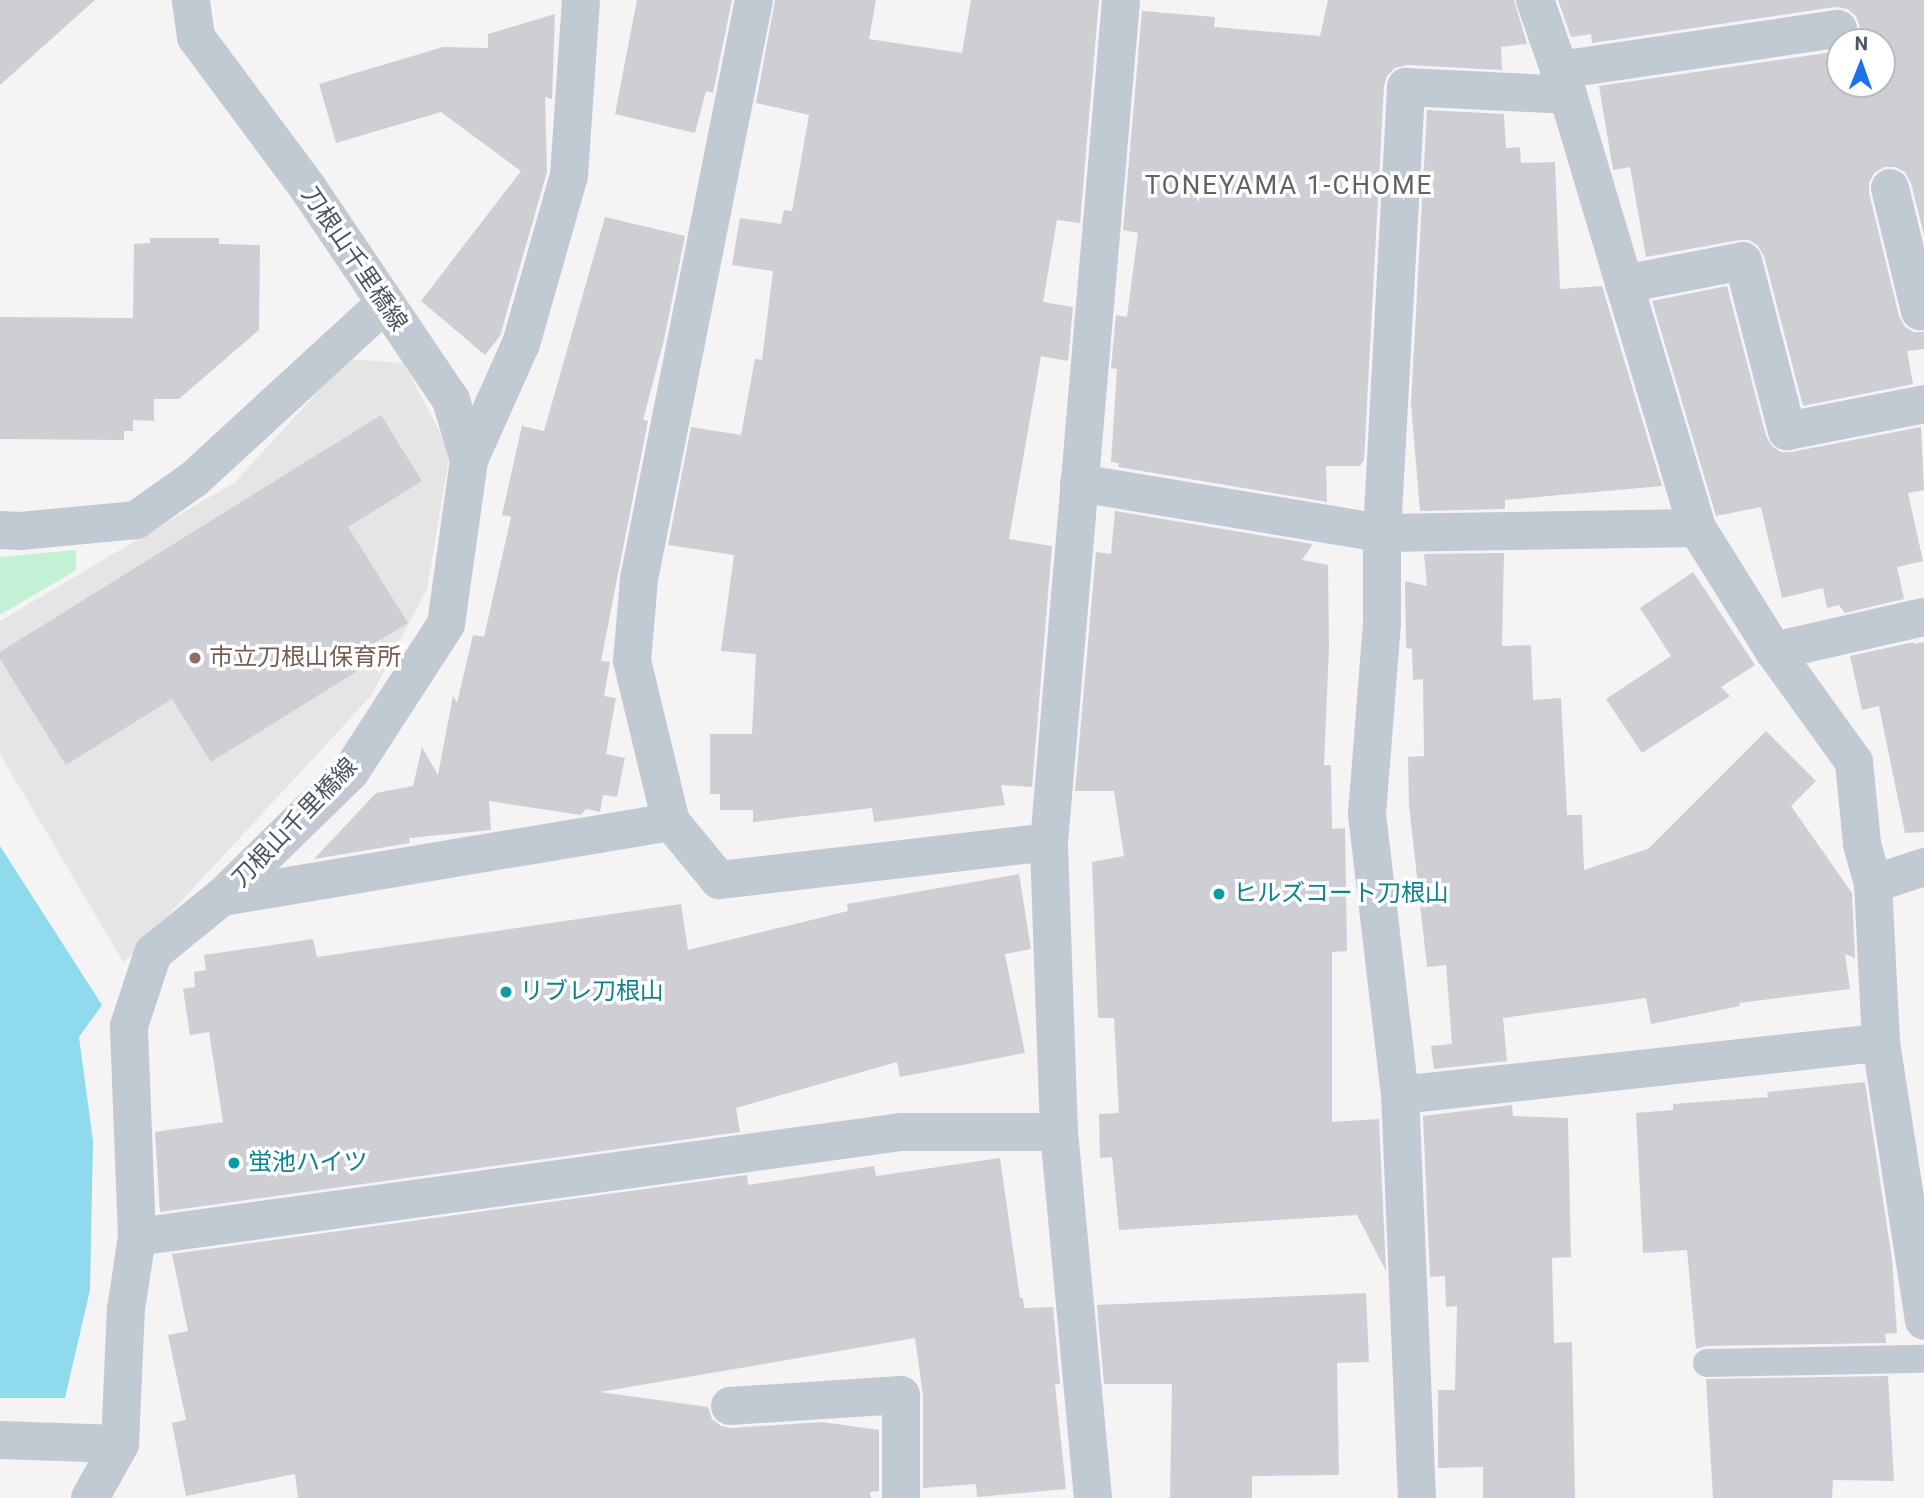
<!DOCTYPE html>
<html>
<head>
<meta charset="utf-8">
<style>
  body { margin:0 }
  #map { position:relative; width:1924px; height:1498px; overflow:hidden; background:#f5f3f3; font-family:Roboto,"Noto Sans JP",sans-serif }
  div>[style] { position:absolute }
  .education>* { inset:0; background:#e6e4e5 }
  .green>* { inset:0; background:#c3f1d5 }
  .water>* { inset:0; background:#90daee }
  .building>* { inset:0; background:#cdcfd5 }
  .service>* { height:28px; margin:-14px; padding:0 14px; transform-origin:14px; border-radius:14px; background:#c1cad2 }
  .minor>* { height:38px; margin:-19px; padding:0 19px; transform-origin:19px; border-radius:19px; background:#c1cad2 }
  .dots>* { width:19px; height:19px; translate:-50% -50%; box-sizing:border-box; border:4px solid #fff; border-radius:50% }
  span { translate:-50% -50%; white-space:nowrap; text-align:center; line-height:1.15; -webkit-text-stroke:7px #fff; paint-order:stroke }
  .street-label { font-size:24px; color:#4a5661 }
  .education-label { font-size:24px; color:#785e54 }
  .left { translate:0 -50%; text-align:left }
  .culture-label { font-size:24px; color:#0d838f }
  .neighbourhood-label { font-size:26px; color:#5f6368; letter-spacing:2px }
  .north { position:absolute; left:1826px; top:28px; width:70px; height:70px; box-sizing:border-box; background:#fff; border:2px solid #b7bbc0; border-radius:50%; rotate:1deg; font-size:19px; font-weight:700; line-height:28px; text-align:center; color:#4a5661 }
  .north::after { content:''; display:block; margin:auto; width:24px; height:32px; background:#1a73e8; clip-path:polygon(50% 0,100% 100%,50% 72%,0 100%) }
</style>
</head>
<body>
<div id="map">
  <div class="education">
    <i style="clip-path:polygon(348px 359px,404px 363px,450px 452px,427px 589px,371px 696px,124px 963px,0 754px,0 621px,235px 482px)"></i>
  </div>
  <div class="green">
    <i style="clip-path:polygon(76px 550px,76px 570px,0 615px,0 557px)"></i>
  </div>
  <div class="water">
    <i style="clip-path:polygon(0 846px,102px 1005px,79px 1037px,93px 1141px,90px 1290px,65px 1398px,0 1398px)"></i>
  </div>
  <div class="building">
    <i style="clip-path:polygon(0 0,95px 0,0 85px)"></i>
    <i style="clip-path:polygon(637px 0,732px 0,713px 93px,706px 91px,695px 133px,615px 114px)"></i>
    <i style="clip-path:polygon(775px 0,876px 0,869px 39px,962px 53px,971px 0,1099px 0,1080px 223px,1057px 220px,1043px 302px,1073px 307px,1068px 361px,1041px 356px,1009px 539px,1052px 546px,1032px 787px,1001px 785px,1005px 805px,874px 822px,872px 808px,753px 822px,753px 810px,720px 810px,720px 794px,710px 794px,710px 734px,752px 734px,756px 654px,721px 651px,734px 555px,668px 545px,691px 427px,741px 435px,755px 359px,762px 360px,773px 271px,732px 265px,740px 218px,781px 224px,784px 210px,792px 211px,809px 115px,756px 103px)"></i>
    <i style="clip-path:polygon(1328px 0,1514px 0,1527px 44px,1501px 47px,1502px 70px,1407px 65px,1395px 68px,1387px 76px,1384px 86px,1364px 460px,1360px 466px,1326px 466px,1327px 502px,1118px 467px,1119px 463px,1111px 462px,1117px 369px,1111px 368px,1116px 315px,1127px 317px,1138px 233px,1123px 230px,1142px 11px,1215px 17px,1214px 27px,1320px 36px)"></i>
    <i style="clip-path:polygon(1558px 0,1924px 0,1924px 235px,1911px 183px,1905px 172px,1895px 167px,1884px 167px,1874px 173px,1869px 183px,1869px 193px,1899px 316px,1905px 327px,1913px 332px,1924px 332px,1924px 349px,1907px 351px,1913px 384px,1803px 406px,1764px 256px,1758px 246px,1749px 240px,1739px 240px,1646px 257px,1630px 167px,1613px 170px,1599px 86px,1840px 51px,1840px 84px,1882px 84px,1882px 42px,1855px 42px,1860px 27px,1856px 16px,1847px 9px,1835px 7px,1592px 43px,1591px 34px,1571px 37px)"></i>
    <i style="clip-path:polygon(555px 14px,552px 99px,545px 97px,547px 172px,500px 336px,485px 355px,421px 301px,521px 171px,441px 112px,336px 143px,319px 84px,443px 47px,488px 48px,488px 34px)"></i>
    <i style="clip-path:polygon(1427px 110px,1504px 114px,1506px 148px,1520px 147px,1521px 163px,1555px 162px,1560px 289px,1602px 286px,1662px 486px,1505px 500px,1505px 509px,1420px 511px,1411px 404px)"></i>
    <i style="clip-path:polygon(605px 217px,685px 236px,664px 340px,643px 420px,648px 421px,601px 661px,610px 662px,604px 696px,616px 698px,606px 754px,625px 758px,617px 797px,603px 795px,600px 812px,586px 809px,581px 815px,489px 801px,491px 830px,409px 838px,410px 843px,314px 859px,376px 793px,413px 786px,422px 747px,438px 775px,453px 696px,457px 703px,473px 635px,484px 637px,511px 517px,502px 515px,522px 426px,544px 431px)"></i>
    <i style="clip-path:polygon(150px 238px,219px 238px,219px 244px,260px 245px,259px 330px,179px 399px,154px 399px,154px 421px,133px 420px,133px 431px,124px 431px,124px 440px,0 439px,0 317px,133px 318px,134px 244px,150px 243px)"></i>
    <i style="clip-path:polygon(1727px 286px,1766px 436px,1772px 446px,1781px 452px,1791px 452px,1921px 427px,1924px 490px,1908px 493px,1923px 561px,1897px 567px,1904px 599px,1845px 613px,1839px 605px,1827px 608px,1823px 588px,1782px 598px,1761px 507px,1716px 516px,1652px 301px)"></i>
    <i style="clip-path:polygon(381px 415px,422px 481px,348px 527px,408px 623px,365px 649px,372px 662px,211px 762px,172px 699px,66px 765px,0 659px,0 652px)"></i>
    <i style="clip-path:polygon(1115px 511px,1313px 544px,1302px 560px,1328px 565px,1329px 647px,1324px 765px,1331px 765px,1332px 829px,1345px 828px,1347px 951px,1332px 952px,1332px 1122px,1379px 1119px,1386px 1271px,1357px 1215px,1119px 1230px,1112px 1157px,1100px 1158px,1099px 1114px,1119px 1113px,1114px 1018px,1098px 1018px,1092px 862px,1124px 856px,1114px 791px,1075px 791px,1096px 552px,1111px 554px)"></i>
    <i style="clip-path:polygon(1504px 553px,1502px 646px,1531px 645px,1533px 700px,1561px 698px,1567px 815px,1582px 815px,1584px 870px,1648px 849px,1766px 731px,1816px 781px,1791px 806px,1852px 893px,1855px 958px,1845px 954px,1850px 989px,1739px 1003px,1740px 1006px,1651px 1024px,1646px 998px,1503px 1018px,1507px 1061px,1434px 1069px,1431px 1046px,1452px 1044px,1446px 965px,1427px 967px,1409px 805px,1408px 757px,1424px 756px,1423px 679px,1413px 680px,1412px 649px,1406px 648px,1405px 581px,1427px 586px,1424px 554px)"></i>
    <i style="clip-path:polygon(1693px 572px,1755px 665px,1721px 687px,1730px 696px,1642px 753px,1606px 699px,1671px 656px,1640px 608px)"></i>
    <i style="clip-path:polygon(1914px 642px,1914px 644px,1924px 642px,1924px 832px,1905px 833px,1879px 706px,1862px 710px,1850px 656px)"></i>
    <i style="clip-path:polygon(1019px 874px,1031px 949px,1005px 954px,1025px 1053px,900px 1077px,897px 1062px,736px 1108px,740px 1132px,160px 1212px,155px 1132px,223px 1122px,209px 1032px,190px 1035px,183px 989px,195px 987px,194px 972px,206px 970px,204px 955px,313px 939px,317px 957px,681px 904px,688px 950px,848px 911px,847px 904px)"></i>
    <i style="clip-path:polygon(1865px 1082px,1892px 1259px,1897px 1333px,1885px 1334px,1886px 1343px,1707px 1346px,1696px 1349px,1687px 1250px,1643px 1253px,1636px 1113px,1673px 1110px,1673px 1104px,1768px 1097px,1767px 1092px)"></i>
    <i style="clip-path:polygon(1512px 1105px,1513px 1116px,1568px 1118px,1571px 1257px,1552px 1258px,1554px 1343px,1572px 1342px,1575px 1498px,1483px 1498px,1483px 1467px,1438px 1468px,1438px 1390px,1455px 1390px,1457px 1306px,1446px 1307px,1445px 1276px,1430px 1277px,1423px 1116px)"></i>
    <i style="clip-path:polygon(1000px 1158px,1020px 1298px,1023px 1298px,1024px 1308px,1053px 1307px,1060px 1384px,1055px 1384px,1066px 1489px,977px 1497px,976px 1484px,923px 1488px,923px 1395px,915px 1338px,600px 1392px,708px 1407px,712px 1419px,721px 1426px,731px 1428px,822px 1422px,879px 1430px,879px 1491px,870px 1492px,871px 1498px,298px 1498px,295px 1474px,186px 1496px,172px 1423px,186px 1420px,168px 1335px,188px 1331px,172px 1254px,747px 1175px,748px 1185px,874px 1166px,876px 1176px)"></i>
    <i style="clip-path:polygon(1366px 1293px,1369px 1362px,1337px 1363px,1339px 1475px,1252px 1476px,1252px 1498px,1170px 1498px,1172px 1384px,1104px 1384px,1097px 1305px)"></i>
    <i style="clip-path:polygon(1888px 1376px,1894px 1481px,1833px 1480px,1832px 1498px,1713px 1498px,1706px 1379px)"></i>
  </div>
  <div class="service">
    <i style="left:1707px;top:1363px;width:217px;rotate:-1.1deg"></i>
  </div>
  <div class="minor">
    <i style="left:1535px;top:0;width:101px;rotate:70.8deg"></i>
    <i style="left:1568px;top:95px;width:452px;rotate:73.4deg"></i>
    <i style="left:1697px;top:528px;width:145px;rotate:58deg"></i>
    <i style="left:1774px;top:651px;width:137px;rotate:54.2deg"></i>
    <i style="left:1854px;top:762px;width:82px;rotate:84.4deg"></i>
    <i style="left:1862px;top:844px;width:41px;rotate:74.6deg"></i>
    <i style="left:1873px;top:884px;width:159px;rotate:87.1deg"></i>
    <i style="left:1881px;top:1043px;width:281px;rotate:81.2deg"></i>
    <i style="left:1559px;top:70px;width:282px;rotate:-8.4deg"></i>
    <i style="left:1890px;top:188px;width:127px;rotate:76.3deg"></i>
    <i style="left:1624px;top:284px;width:121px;rotate:-10.9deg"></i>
    <i style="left:1743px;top:261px;width:176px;rotate:75.5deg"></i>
    <i style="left:1787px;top:431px;width:140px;rotate:-11.1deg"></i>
    <i style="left:469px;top:460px;width:127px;rotate:-65.9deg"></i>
    <i style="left:521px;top:344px;width:175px;rotate:-74.1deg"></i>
    <i style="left:569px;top:176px;width:176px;rotate:-86.1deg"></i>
    <i style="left:1079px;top:483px;width:307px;rotate:9.4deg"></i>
    <i style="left:1382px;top:533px;width:315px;rotate:-0.9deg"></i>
    <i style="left:0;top:530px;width:20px;rotate:3deg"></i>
    <i style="left:20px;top:531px;width:117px;rotate:-5.4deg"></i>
    <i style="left:136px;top:520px;width:71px;rotate:-35.3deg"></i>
    <i style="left:194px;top:479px;width:258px;rotate:-42.6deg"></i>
    <i style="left:1774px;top:651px;width:154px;rotate:-12.8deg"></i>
    <i style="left:1049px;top:842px;width:845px;rotate:-85.11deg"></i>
    <i style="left:1873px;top:884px;width:54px;rotate:-18.4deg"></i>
    <i style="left:222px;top:897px;width:455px;rotate:-9.5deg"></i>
    <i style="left:671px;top:822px;width:166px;rotate:-103.6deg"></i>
    <i style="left:632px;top:661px;width:82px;rotate:-85.1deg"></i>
    <i style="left:639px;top:579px;width:590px;rotate:-78.77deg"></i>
    <i style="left:1400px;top:1095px;width:484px;rotate:-6.2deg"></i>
    <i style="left:1059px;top:1132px;width:368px;rotate:84.7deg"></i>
    <i style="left:137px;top:1237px;width:771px;rotate:-7.83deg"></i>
    <i style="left:901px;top:1132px;width:158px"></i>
    <i style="left:1059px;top:1132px;width:290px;rotate:-92deg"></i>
    <i style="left:1049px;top:842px;width:332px;rotate:173.4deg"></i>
    <i style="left:719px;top:880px;width:75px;rotate:-129.6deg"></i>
    <i style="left:730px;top:1406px;width:171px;rotate:-3.7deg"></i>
    <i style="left:901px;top:1395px;width:103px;rotate:90deg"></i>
    <i style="left:0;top:1440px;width:120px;rotate:1.9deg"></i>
    <i style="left:90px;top:1498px;width:62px;rotate:-60.9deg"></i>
    <i style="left:120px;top:1444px;width:135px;rotate:-87.5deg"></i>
    <i style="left:126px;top:1309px;width:73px;rotate:-81.3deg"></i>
    <i style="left:137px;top:1237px;width:211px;rotate:-92.2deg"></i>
    <i style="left:129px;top:1026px;width:77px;rotate:-71.8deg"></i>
    <i style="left:153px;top:953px;width:89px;rotate:-39.1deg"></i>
    <i style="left:222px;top:897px;width:180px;rotate:-44.3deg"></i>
    <i style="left:351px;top:771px;width:175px;rotate:-57.1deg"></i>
    <i style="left:446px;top:624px;width:166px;rotate:-82deg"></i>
    <i style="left:469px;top:460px;width:63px;rotate:-106.7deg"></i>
    <i style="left:451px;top:400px;width:256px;rotate:-124deg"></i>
    <i style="left:308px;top:188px;width:188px;rotate:-126.6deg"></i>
    <i style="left:196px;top:37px;width:37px;rotate:-98deg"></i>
    <i style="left:1417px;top:1498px;width:403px;rotate:-92.4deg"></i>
    <i style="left:1400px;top:1095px;width:283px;rotate:-96.7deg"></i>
    <i style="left:1367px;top:814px;width:192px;rotate:-85.5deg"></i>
    <i style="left:1382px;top:623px;width:90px;rotate:-90deg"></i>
    <i style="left:1382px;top:533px;width:447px;rotate:-86.9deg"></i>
    <i style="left:1406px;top:87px;width:162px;rotate:2.8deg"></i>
  </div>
  <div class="dots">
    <i style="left:195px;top:658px;background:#8d6e63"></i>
    <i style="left:1219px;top:894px;background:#0f9aa8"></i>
    <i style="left:506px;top:992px;background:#0f9aa8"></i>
    <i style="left:234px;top:1163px;background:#0f9aa8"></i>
  </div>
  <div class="street-label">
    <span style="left:354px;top:259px;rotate:56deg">刀根山千里橋線</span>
    <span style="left:295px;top:823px;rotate:-46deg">刀根山千里橋線</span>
  </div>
  <div class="education-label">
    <span class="left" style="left:209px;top:658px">市立刀根山保育所</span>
  </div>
  <div class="culture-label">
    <span class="left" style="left:1233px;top:894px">ヒルズコート刀根山</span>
    <span class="left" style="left:520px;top:992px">リブレ刀根山</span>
    <span class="left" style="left:248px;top:1163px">蛍池ハイツ</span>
  </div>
  <div class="neighbourhood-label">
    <span style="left:1289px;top:186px">TONEYAMA 1-CHOME</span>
  </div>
  <div class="north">N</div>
</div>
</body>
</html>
